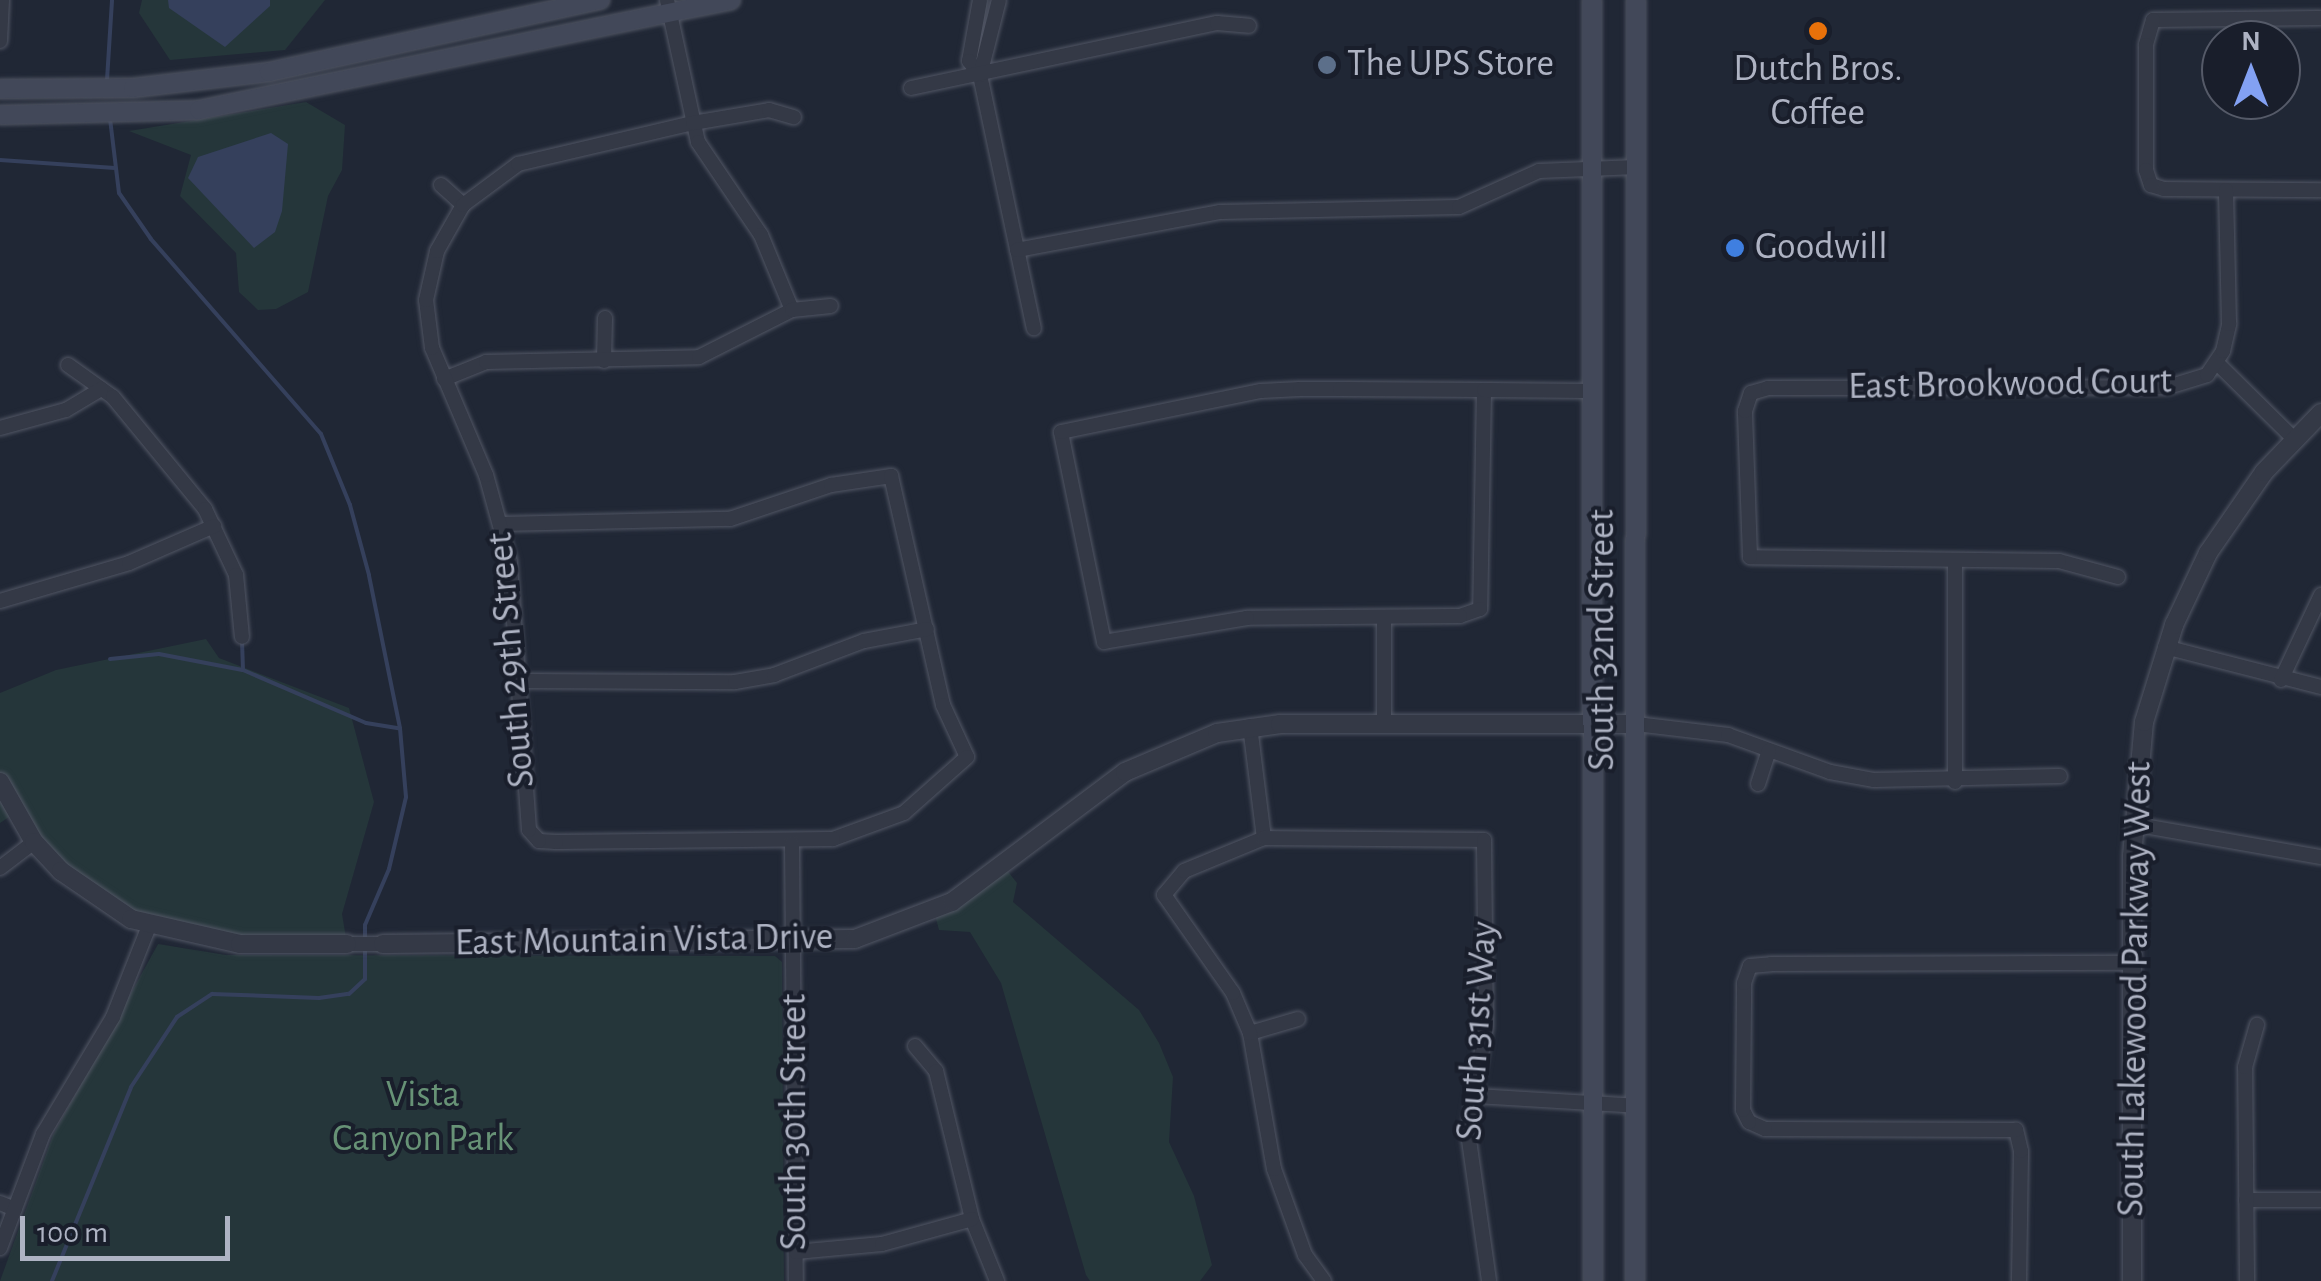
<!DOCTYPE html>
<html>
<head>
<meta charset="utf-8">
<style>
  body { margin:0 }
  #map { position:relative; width:2321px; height:1281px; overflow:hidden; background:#202735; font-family:"Alegreya Sans",sans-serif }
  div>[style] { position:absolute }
  .green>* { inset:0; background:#25363a }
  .water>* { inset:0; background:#35405c }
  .stream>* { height:4px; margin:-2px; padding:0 2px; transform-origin:2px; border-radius:2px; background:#35405c }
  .roads { filter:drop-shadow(0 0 2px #515664) drop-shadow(0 0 2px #515664) }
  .minor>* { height:14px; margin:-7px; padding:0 7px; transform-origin:7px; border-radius:7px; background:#343946 }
  .tertiary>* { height:18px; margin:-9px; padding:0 9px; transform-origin:9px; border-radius:9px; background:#343946 }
  .secondary>* { height:18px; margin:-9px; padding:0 9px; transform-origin:9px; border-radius:9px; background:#424859 }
  .dots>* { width:28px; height:28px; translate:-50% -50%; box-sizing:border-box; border:5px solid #191e2b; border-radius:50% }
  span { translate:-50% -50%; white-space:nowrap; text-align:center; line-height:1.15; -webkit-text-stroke:8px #191e2b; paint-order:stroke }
  .poi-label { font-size:38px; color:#aeb3c3 }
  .left { translate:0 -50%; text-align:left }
  .street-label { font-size:38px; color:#aeb3c3 }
  .park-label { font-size:38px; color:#679276 }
  .north { position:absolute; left:2201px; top:20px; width:100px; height:100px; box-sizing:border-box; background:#191e2b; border:2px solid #555a68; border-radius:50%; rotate:0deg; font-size:28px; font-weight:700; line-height:40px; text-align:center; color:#aeb3c3 }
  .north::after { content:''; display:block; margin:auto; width:35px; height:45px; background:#83a1f3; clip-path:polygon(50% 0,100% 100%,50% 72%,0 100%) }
  .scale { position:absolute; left:20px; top:1216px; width:210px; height:45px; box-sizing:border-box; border:5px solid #aeb3c3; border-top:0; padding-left:12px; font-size:30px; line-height:35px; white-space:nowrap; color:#aeb3c3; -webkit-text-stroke:8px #191e2b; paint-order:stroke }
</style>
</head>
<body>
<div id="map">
  <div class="green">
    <i style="clip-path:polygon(142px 0,325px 0,285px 50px,170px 60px,139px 13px)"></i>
    <i style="clip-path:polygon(306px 102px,345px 125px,342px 170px,328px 196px,308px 292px,276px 309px,258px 310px,239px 292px,236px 253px,180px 196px,191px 155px,129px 131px)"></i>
    <i style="clip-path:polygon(206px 639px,219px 658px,349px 708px,374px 802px,342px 914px,347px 944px,186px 936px,88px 893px,15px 813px,0 823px,0 693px,56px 670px)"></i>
    <i style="clip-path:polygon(1003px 865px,1017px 883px,1013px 902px,1139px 1010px,1159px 1043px,1173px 1077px,1169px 1142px,1194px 1196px,1212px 1265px,1200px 1281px,1090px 1281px,1086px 1275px,1001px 983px,970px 932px,939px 930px,934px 911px)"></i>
    <i style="clip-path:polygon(158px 944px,226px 955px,775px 956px,782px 962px,784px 1281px,0 1281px,53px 1135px)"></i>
  </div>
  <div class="water">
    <i style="clip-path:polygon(168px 0,270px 0,270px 6px,225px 47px,169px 8px)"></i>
    <i style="clip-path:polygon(271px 133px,288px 144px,282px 211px,275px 232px,254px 248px,188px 178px,198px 157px)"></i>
  </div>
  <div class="stream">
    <i style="left:107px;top:80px;width:80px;rotate:-86.4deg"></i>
    <i style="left:0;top:160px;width:115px;rotate:4deg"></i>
    <i style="left:242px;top:641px;width:29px;rotate:88deg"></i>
    <i style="left:243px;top:670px;width:134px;rotate:23.3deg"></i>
    <i style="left:366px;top:723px;width:33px;rotate:9deg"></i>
    <i style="left:110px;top:659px;width:49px;rotate:-5.8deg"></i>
    <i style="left:159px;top:654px;width:85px;rotate:10.9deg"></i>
    <i style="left:52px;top:1281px;width:209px;rotate:-67.8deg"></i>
    <i style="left:131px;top:1087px;width:84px;rotate:-56.7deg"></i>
    <i style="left:177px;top:1017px;width:42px;rotate:-33.3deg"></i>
    <i style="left:212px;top:994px;width:107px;rotate:2.1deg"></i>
    <i style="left:319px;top:998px;width:30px;rotate:-8deg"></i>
    <i style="left:349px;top:994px;width:22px;rotate:-43deg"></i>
    <i style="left:365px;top:979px;width:54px;rotate:-90deg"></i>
    <i style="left:365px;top:925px;width:61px;rotate:-66.8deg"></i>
    <i style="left:389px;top:869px;width:74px;rotate:-76.7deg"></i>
    <i style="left:406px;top:797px;width:69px;rotate:-95deg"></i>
    <i style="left:400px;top:728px;width:156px;rotate:-101.5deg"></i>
    <i style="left:369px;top:575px;width:73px;rotate:-105.2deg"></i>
    <i style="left:350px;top:505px;width:77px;rotate:-112.2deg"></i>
    <i style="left:321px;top:434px;width:259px;rotate:-131.1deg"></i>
    <i style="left:151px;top:239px;width:56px;rotate:-124.8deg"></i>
    <i style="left:119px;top:193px;width:75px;rotate:-96.9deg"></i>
  </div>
  <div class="roads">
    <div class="minor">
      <i style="left:667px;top:0;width:145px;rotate:77.7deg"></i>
      <i style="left:698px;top:142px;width:112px;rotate:55.9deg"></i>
      <i style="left:761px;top:235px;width:81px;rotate:67.5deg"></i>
      <i style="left:980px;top:0;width:62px;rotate:100.2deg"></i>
      <i style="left:969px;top:61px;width:18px;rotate:52deg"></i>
      <i style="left:980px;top:75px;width:259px;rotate:78deg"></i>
      <i style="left:2321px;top:18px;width:168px;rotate:179.3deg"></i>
      <i style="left:2153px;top:20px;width:26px;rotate:106deg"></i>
      <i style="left:2146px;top:45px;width:125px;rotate:90deg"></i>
      <i style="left:2146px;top:170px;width:16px;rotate:72deg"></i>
      <i style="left:2151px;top:185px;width:14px;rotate:17deg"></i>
      <i style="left:2164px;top:189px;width:157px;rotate:0.4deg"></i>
      <i style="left:0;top:41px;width:41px;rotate:-87.2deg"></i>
      <i style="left:980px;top:75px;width:77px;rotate:-75.8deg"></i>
      <i style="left:911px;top:88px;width:313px;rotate:-12deg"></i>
      <i style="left:1217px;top:23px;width:32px;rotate:5deg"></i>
      <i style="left:441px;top:185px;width:30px;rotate:42deg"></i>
      <i style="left:1017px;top:250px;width:207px;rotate:-10.6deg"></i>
      <i style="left:1220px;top:212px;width:239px;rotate:-1.2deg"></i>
      <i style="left:1459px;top:207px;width:88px;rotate:-24.2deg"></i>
      <i style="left:1539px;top:171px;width:98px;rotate:-2.3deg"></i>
      <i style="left:604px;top:361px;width:43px;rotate:-88.7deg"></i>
      <i style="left:2217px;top:363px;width:107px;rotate:44.6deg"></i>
      <i style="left:68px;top:365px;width:55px;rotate:35.4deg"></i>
      <i style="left:113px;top:397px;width:145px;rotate:50.6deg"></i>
      <i style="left:205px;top:509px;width:73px;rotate:64.8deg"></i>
      <i style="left:236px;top:575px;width:62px;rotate:84.5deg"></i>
      <i style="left:444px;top:379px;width:45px;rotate:-22deg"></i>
      <i style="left:486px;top:362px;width:213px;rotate:-1.3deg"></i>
      <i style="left:699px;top:357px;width:104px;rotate:-26.8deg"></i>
      <i style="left:792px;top:310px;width:39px;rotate:-6deg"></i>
      <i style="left:1484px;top:390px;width:219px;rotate:91deg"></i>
      <i style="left:1480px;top:609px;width:21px;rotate:161deg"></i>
      <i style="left:1460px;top:616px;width:213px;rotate:179.5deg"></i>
      <i style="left:1247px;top:618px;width:145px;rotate:170.5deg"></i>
      <i style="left:1104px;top:642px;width:214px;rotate:-101.6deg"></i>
      <i style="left:1061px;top:432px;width:204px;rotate:-11.6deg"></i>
      <i style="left:1261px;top:391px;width:39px;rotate:-3deg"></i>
      <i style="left:1300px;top:389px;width:40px"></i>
      <i style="left:1340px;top:389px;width:144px;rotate:0.4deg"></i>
      <i style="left:1484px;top:390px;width:108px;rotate:0.5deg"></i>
      <i style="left:0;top:428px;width:68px;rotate:-15.3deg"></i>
      <i style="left:66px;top:410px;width:41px;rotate:-31deg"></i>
      <i style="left:501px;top:524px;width:229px;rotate:-1.3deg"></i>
      <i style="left:730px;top:519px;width:107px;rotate:-18.6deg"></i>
      <i style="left:831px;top:485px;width:61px;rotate:-8.5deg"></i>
      <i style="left:891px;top:476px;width:235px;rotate:77.2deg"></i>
      <i style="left:943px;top:705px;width:57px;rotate:65.2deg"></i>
      <i style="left:967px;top:757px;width:84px;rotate:138.4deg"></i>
      <i style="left:904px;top:813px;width:76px;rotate:159.9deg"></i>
      <i style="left:833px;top:839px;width:277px;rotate:179.4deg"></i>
      <i style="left:556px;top:842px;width:17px;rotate:-177deg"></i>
      <i style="left:539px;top:841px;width:15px;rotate:-132deg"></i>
      <i style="left:529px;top:830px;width:269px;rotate:-94.1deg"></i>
      <i style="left:510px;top:562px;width:90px;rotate:-105.4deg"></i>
      <i style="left:486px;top:475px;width:138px;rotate:-113deg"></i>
      <i style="left:432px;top:348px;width:48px;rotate:-97.1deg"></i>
      <i style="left:426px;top:300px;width:50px;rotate:-77.3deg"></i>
      <i style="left:437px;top:251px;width:53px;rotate:-60.5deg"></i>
      <i style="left:463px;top:205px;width:69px;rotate:-36.7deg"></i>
      <i style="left:518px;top:164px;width:180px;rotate:-13.2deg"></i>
      <i style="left:693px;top:123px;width:77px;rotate:-9.7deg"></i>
      <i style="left:769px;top:110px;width:26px;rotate:16deg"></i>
      <i style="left:2118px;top:577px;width:61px;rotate:-164.8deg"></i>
      <i style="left:2059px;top:561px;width:309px;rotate:-179.3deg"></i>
      <i style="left:1750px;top:557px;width:146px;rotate:-92deg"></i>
      <i style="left:1745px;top:411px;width:19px;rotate:-72deg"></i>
      <i style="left:1751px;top:393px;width:18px;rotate:-16deg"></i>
      <i style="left:1768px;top:388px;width:400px;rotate:-0.1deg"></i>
      <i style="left:2168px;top:387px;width:41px;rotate:-17.1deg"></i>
      <i style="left:2207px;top:375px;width:29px;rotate:-56deg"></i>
      <i style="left:2223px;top:351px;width:28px;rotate:-77deg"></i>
      <i style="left:2229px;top:324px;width:134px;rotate:-91.3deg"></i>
      <i style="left:0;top:601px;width:134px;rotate:-16.4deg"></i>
      <i style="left:129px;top:563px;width:93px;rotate:-23.5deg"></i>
      <i style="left:1384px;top:617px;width:107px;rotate:90deg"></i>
      <i style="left:2165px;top:647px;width:161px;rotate:14.4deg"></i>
      <i style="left:2281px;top:680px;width:94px;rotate:-64.8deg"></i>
      <i style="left:520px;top:681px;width:215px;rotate:0.3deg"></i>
      <i style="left:735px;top:682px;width:40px;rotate:-10deg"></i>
      <i style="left:774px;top:675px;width:96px;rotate:-20.7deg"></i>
      <i style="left:864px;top:641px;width:64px;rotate:-10.8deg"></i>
      <i style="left:1636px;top:724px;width:93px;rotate:6.8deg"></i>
      <i style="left:1728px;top:735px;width:109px;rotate:19.9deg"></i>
      <i style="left:1830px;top:772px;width:45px;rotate:10.3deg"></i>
      <i style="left:1874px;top:780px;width:186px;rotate:-1.2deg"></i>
      <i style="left:1250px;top:726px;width:113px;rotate:82.9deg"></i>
      <i style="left:1955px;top:782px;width:221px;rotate:-90deg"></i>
      <i style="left:1758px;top:784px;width:35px;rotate:-72deg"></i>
      <i style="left:2133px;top:824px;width:191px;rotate:10deg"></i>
      <i style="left:792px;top:843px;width:438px;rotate:89.5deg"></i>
      <i style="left:0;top:868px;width:43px;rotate:-37.4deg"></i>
      <i style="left:347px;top:944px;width:36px"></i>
      <i style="left:1250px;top:1033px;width:50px;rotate:-16.3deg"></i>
      <i style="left:915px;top:1046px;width:33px;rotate:50deg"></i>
      <i style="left:936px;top:1071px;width:152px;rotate:76.3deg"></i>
      <i style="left:972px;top:1219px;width:67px;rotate:68deg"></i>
      <i style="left:1475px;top:1096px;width:162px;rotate:3.5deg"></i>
      <i style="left:2246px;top:1200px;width:75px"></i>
      <i style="left:0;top:1203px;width:16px;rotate:22deg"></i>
      <i style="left:0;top:1248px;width:122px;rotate:-69.3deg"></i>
      <i style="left:43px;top:1134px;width:136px;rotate:-59.1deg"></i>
      <i style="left:113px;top:1017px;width:98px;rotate:-68.4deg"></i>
      <i style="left:796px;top:1252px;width:86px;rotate:-5.3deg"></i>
      <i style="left:882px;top:1244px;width:93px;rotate:-15.5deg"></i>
      <i style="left:1324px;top:1281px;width:32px;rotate:-126deg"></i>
      <i style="left:1305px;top:1255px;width:91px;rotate:-109.8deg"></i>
      <i style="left:1274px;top:1169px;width:138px;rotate:-100deg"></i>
      <i style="left:1250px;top:1033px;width:43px;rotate:-113deg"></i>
      <i style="left:1233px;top:993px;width:120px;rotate:-125.1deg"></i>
      <i style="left:1164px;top:895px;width:31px;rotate:-50deg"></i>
      <i style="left:1184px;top:871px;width:87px;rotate:-22.4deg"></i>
      <i style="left:1264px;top:838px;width:220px;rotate:0.5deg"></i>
      <i style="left:1484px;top:840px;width:186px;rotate:89.4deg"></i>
      <i style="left:1486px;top:1026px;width:109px;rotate:99.5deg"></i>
      <i style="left:1468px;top:1133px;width:149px;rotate:81.9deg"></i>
      <i style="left:2019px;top:1281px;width:130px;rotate:-89.1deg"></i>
      <i style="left:2021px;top:1151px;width:22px;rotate:-103deg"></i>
      <i style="left:2016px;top:1130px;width:251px;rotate:-179.8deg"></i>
      <i style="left:1765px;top:1129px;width:17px;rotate:-156deg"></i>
      <i style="left:1749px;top:1122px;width:13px;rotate:-117deg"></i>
      <i style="left:1743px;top:1110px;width:127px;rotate:-89.5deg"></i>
      <i style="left:1744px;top:983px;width:18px;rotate:-71deg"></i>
      <i style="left:1750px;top:966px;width:21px;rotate:-5deg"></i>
      <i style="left:1771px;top:964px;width:361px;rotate:-0.2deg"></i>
      <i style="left:2247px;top:1281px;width:214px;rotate:-90.5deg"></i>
      <i style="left:2245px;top:1067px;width:44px;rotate:-74.1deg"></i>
    </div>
    <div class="tertiary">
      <i style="left:0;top:782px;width:69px;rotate:60.5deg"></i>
      <i style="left:34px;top:842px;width:40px;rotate:47deg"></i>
      <i style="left:61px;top:871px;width:85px;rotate:34.4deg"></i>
      <i style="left:131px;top:919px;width:112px;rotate:12.9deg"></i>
      <i style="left:240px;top:944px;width:107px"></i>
      <i style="left:383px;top:944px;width:472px;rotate:-0.6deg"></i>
      <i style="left:855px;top:939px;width:104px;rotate:-20.9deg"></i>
      <i style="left:952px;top:902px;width:216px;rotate:-36.9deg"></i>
      <i style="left:1125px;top:772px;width:100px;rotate:-23deg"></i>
      <i style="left:1217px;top:733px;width:64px;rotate:-8.1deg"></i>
      <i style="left:1280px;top:724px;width:356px"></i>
      <i style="left:2132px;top:1281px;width:425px;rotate:-90deg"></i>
      <i style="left:2132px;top:856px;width:135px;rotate:-84.9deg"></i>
      <i style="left:2144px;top:722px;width:102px;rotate:-72.8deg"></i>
      <i style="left:2174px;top:625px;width:80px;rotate:-64.7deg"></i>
      <i style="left:2208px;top:553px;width:98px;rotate:-55.3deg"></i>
      <i style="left:2264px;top:472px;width:82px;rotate:-46deg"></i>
    </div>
    <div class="secondary">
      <i style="left:1592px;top:0;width:1281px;rotate:89.96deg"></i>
      <i style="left:0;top:89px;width:133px;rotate:-0.4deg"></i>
      <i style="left:133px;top:88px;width:137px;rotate:-6.7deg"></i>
      <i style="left:269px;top:72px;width:339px;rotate:-12.3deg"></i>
      <i style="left:0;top:115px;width:199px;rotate:-1.4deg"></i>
      <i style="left:199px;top:110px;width:543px;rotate:-11.68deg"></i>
      <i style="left:1635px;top:1281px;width:1281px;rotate:-89.96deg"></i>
    </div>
  </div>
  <div class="dots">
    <i style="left:1818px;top:31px;background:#e8710a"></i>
    <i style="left:1327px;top:65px;background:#5c6f8a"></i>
    <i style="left:1735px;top:248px;background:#3f7fe0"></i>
  </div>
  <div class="poi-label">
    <span class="left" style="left:1347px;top:65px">The UPS Store</span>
    <span style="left:1818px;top:92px">Dutch Bros.<br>Coffee</span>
    <span class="left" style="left:1755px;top:248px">Goodwill</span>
  </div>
  <div class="street-label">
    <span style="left:2010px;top:385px;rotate:-1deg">East Brookwood Court</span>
    <span style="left:1603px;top:640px;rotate:-90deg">South 32nd Street</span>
    <span style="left:512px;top:660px;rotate:-95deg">South 29th Street</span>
    <span style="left:644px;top:941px;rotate:-1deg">East Mountain Vista Drive</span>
    <span style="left:2136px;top:989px;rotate:-89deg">South Lakewood Parkway West</span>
    <span style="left:1478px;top:1031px;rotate:-86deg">South 31st Way</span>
    <span style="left:795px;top:1122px;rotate:-90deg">South 30th Street</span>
  </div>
  <div class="park-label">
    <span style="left:423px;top:1118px">Vista<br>Canyon Park</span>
  </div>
  <div class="north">N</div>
  <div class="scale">100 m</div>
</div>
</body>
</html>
